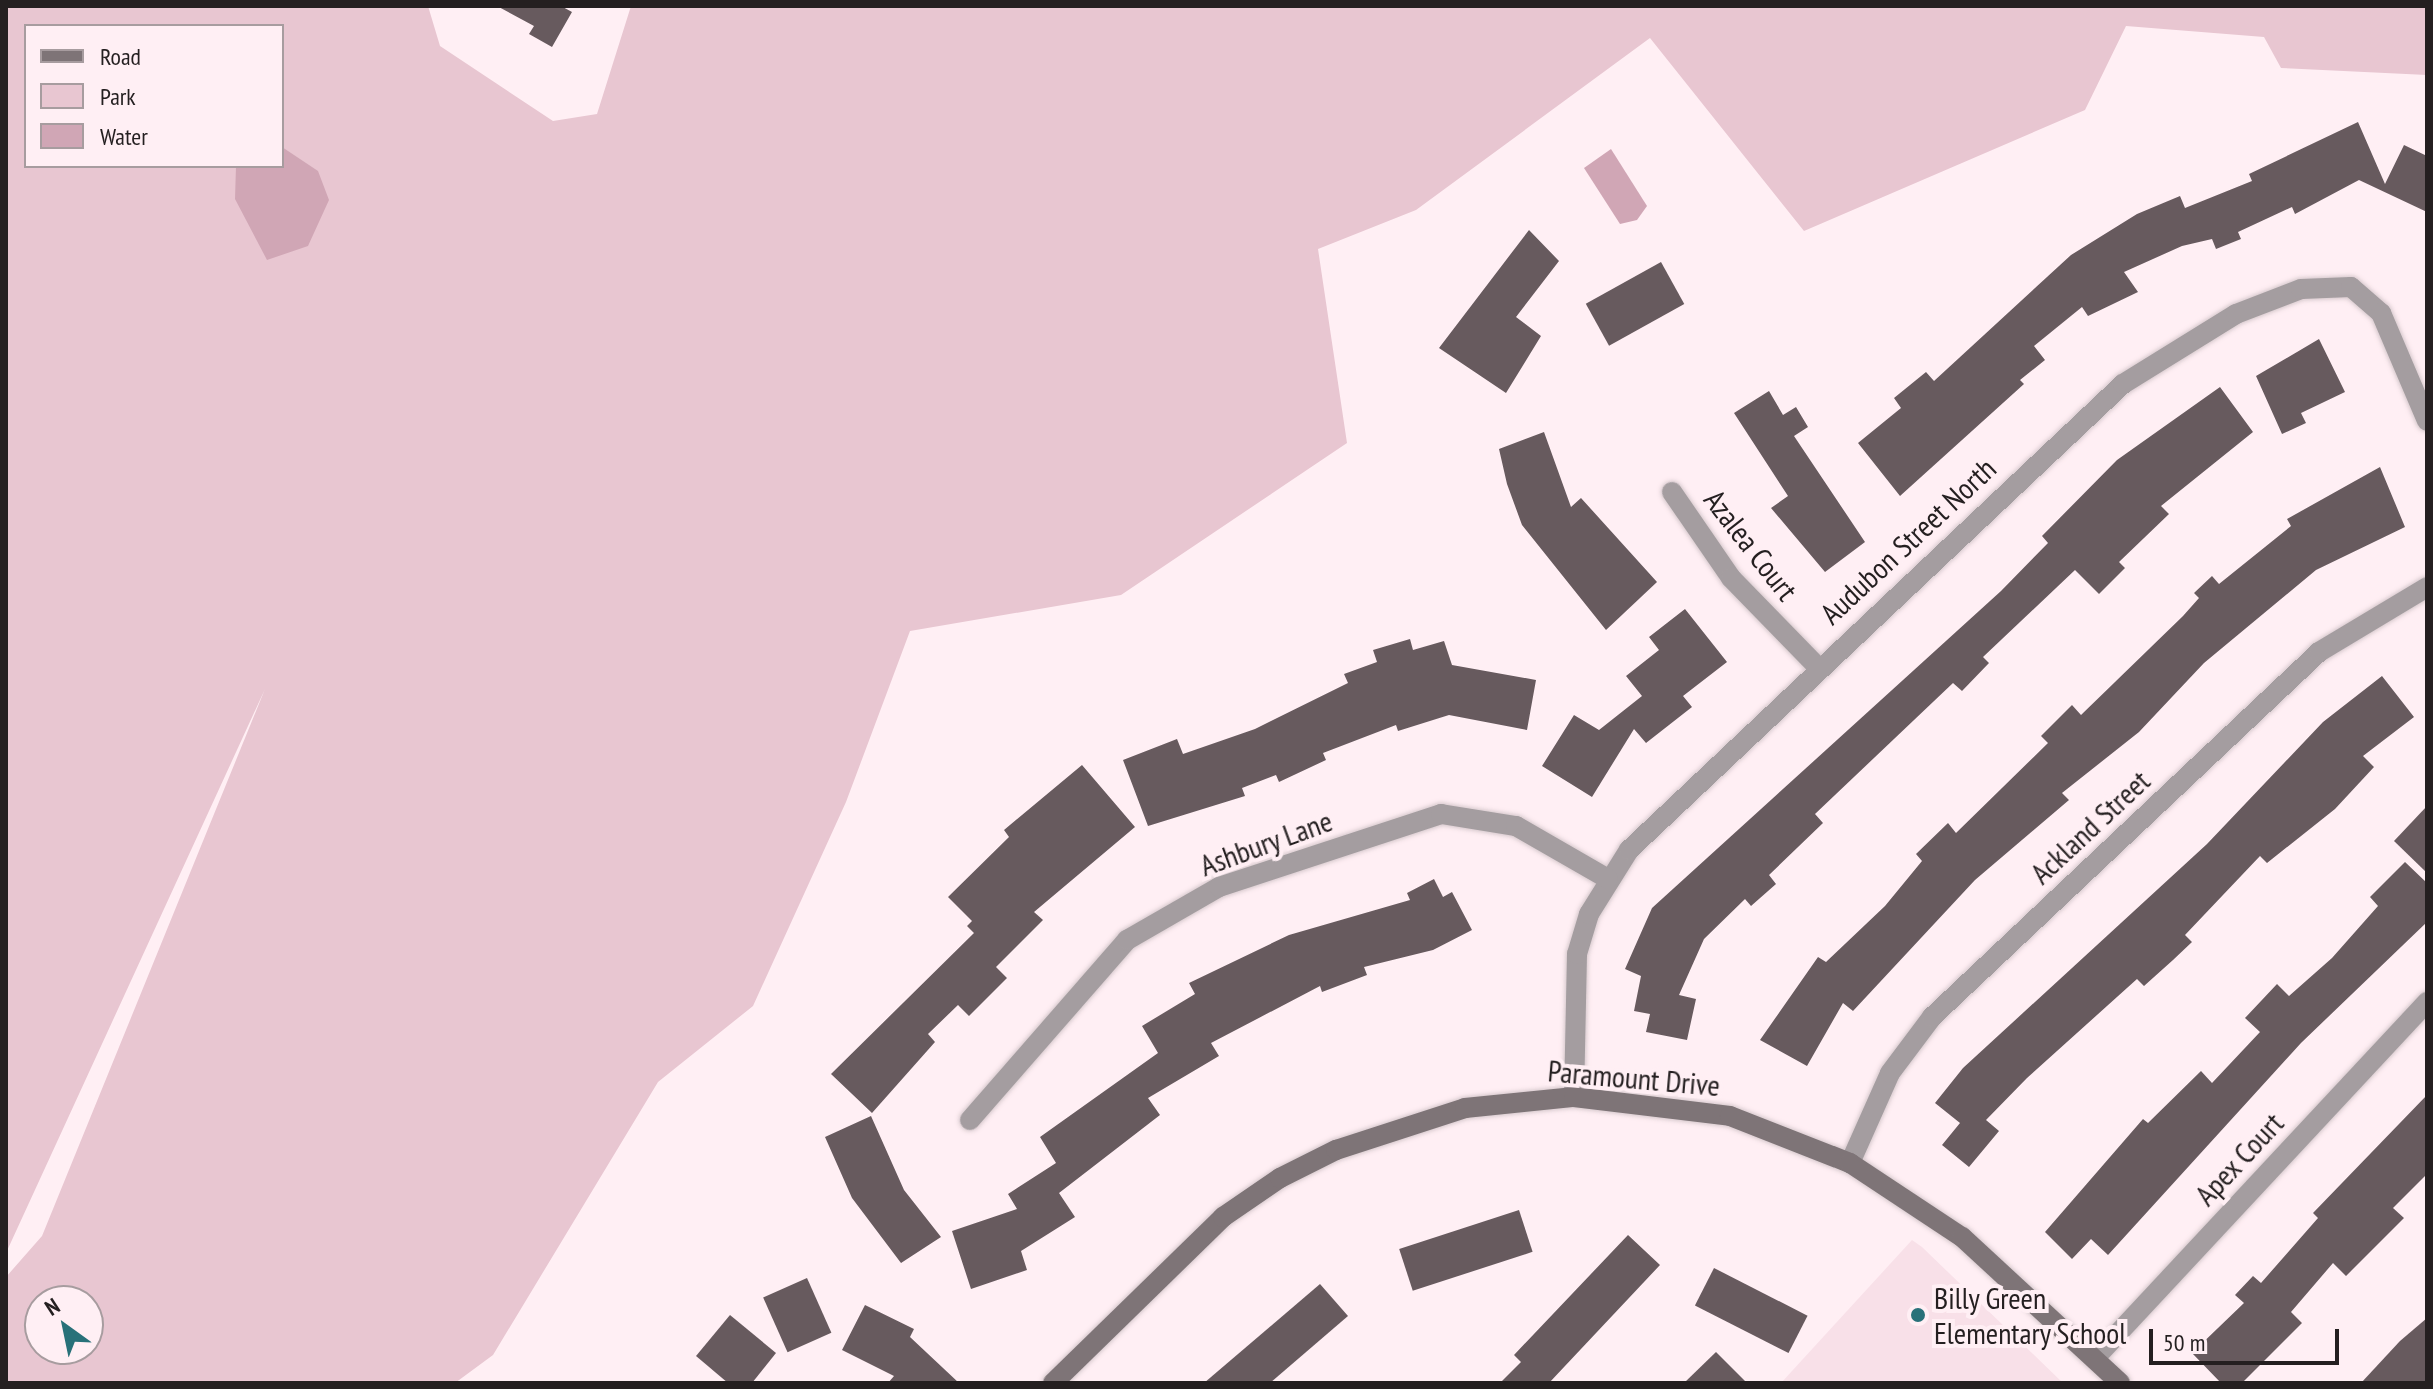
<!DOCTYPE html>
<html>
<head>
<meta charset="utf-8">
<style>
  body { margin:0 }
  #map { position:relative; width:2433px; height:1389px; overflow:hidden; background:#ffeff4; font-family:"PT Sans Narrow",sans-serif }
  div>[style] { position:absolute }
  .built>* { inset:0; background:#f8e0e8 }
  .green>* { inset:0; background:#e8c6d1 }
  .water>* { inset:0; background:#d0a6b5 }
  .building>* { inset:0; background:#675a5e; transform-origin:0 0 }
  .roads { filter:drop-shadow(0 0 2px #d8cace) drop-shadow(0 0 2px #d8cace) }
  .street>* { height:20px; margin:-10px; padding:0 10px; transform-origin:10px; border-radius:10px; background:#a49da0 }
  .secondary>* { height:20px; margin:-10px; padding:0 10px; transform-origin:10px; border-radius:10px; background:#7e7477 }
  .dots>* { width:22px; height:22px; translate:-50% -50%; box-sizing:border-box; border:4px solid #ffeff4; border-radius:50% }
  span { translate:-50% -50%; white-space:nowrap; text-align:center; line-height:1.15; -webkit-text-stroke:8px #ffeff4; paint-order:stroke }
  .street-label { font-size:30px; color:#241f20 }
  .poi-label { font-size:30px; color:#241f20 }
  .left { translate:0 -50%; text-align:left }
  .frame { position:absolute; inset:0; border:8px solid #241f20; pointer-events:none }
  .legend { position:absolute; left:24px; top:24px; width:260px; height:144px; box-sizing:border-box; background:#ffeff4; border:2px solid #a79c9f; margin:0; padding:10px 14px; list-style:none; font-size:24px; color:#241f20 }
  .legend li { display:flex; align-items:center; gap:16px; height:40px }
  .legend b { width:40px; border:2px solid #a79c9f }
  .north { position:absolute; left:24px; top:1285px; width:80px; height:80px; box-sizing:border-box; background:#ffeff4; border:2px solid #a79c9f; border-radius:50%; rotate:327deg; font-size:22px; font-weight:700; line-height:32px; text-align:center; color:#241f20 }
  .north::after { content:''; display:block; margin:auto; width:28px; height:36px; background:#287179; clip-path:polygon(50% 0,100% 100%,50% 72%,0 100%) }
  .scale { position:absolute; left:2149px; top:1329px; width:190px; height:36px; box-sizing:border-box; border:4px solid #241f20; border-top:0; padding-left:10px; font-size:24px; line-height:28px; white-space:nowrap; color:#241f20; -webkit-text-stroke:6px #ffeff4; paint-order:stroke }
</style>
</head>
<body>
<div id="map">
  <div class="built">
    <i style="clip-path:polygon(1912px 1240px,1922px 1247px,2063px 1383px,1781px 1383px)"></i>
  </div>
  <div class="green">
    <i style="clip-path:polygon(evenodd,6px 6px,428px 6px,440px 46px,553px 121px,597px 114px,631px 6px,2427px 6px,2427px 75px,2281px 68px,2264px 37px,2126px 26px,2085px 110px,1804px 231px,1650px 38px,1416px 210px,1318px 249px,1347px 443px,1121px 595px,910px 631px,846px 802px,753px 1006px,658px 1082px,493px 1355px,455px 1383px,6px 1383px,6px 1277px,42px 1236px,265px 689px,6px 1253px,6px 6px,26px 26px,282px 26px,282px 166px,26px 166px,26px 26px,6px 6px,40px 1301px,88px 1301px,88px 1349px,40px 1349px,40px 1301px)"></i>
  </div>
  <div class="water">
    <i style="clip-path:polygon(282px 147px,318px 171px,329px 200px,308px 246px,267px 260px,235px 199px,236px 166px,282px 166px)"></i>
    <i style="clip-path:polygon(1611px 149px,1647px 206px,1637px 220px,1620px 224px,1584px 168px)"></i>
  </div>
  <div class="building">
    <i style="clip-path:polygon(497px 6px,561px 6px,572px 12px,552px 47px,529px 34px,534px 26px)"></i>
    <i style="clip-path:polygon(2358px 122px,2385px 184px,2404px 145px,2427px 156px,2427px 212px,2359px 180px,2295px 214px,2292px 207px,2238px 232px,2241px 239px,2216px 249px,2212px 239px,2182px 246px,2124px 272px,2138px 292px,2088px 316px,2082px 307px,2034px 346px,2045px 360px,2020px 380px,2024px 384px,1900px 496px,1858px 443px,1901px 408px,1894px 398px,1926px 372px,1934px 381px,2071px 255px,2137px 214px,2180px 196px,2185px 208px,2252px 181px,2249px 174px)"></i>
    <i style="clip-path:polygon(1529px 230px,1559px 261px,1516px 317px,1541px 336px,1506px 393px,1439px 348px)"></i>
    <i style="left:1661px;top:262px;width:48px;height:86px;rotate:61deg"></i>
    <i style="clip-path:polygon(2319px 339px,2345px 392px,2301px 413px,2306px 423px,2282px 434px,2256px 376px)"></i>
    <i style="clip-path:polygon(2220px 387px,2253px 432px,2161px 506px,2169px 514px,2119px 562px,2125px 568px,2099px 594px,2075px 570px,1983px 657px,1989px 663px,1962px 691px,1953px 683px,1815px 814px,1823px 823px,1769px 875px,1776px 884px,1751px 906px,1745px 899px,1704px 939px,1679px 995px,1696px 999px,1687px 1040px,1646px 1032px,1650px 1014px,1634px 1011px,1641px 976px,1625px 969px,1652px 908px,2001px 591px,2048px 543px,2042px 536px,2117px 460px)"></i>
    <i style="clip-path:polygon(1769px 391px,1783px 415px,1796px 407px,1808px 427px,1794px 436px,1865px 542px,1825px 572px,1771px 508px,1788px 496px,1734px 413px)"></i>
    <i style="clip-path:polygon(1544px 432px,1571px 507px,1581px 498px,1657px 582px,1606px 630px,1522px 525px,1507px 484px,1499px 449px)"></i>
    <i style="clip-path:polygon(2380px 467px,2405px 527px,2316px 570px,2204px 663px,2139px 732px,2062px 793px,2069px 800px,1975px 880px,1853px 1011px,1843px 1003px,1807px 1066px,1760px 1040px,1818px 957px,1826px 962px,1885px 906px,1922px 861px,1916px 854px,1948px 823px,1956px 833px,2048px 743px,2041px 736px,2072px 705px,2081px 715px,2183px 616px,2199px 598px,2194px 593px,2212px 576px,2219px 584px,2291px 526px,2287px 519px)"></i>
    <i style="clip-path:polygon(1685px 609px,1727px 662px,1683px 696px,1692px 707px,1646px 743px,1634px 729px,1592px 797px,1542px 766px,1574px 715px,1599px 730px,1642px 696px,1626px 676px,1659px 650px,1649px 637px)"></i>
    <i style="clip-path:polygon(1410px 639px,1413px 650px,1444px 641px,1452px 665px,1536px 680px,1527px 730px,1449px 715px,1398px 731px,1396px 725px,1323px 753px,1326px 760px,1279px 782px,1276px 775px,1242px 788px,1245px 796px,1148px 826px,1123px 760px,1177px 739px,1183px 754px,1255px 729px,1348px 683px,1344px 674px,1377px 662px,1373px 650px)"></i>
    <i style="clip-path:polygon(2382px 676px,2414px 717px,2363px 756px,2374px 767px,2335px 809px,2267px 863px,2260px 856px,2185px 935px,2192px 942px,2173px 960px,2144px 986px,2137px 979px,2027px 1078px,1986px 1120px,1999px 1131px,1969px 1167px,1942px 1145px,1960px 1123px,1935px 1103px,1963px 1068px,2207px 844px,2323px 722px)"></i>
    <i style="clip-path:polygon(1082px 765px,1135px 827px,1034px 912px,1043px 920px,996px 967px,1007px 978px,969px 1016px,958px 1005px,928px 1034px,935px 1042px,872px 1113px,831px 1074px,974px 933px,967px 926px,972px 921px,948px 897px,1009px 837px,1004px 830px)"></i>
    <i style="clip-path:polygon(2427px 806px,2427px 873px,2394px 841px)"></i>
    <i style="clip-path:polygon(2405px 862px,2427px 883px,2427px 922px,2301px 1043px,2108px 1255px,2091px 1239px,2072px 1259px,2045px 1232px,2143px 1119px,2148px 1123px,2201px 1071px,2212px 1083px,2260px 1032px,2245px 1018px,2277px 984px,2289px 996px,2332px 958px,2378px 906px,2370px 897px)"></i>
    <i style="clip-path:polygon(1434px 879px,1443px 897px,1452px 892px,1472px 930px,1433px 950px,1364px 967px,1367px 975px,1322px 992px,1320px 986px,1211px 1043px,1219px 1056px,1148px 1098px,1160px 1115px,1059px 1193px,1075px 1217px,1021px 1251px,1027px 1270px,971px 1289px,952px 1231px,1017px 1209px,1008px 1194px,1056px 1163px,1040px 1137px,1158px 1053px,1142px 1026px,1195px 994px,1189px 983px,1289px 935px,1410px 900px,1407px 893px)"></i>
    <i style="clip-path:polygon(2427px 1095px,2427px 1174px,2393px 1208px,2404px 1218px,2346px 1276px,2333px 1263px,2291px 1312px,2302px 1323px,2242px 1383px,2221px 1383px,2192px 1353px,2244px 1303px,2235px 1295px,2253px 1276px,2261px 1283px,2318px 1218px,2313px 1213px)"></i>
    <i style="clip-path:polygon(871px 1116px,904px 1190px,941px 1237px,901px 1263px,852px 1198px,825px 1137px)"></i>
    <i style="left:1519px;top:1210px;width:44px;height:126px;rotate:72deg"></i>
    <i style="clip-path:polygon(1628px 1235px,1660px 1265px,1549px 1383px,1500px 1383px,1521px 1362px,1514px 1355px)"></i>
    <i style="left:1714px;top:1268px;width:105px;height:42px;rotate:27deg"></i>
    <i style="left:807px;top:1278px;width:60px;height:48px;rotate:66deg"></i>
    <i style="clip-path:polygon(1320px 1284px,1348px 1316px,1270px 1383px,1204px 1383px)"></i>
    <i style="clip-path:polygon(865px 1305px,914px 1329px,910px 1337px,959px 1383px,888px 1383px,894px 1376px,842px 1350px)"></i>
    <i style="clip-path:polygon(730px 1315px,776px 1353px,752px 1383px,728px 1383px,696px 1356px)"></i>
    <i style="clip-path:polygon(2427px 1318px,2427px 1383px,2361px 1383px,2400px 1341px)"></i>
    <i style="clip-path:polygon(1716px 1352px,1747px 1383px,1684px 1383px)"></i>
  </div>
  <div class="roads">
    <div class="street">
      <i style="left:1672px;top:492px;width:104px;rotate:55.5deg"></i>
      <i style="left:1731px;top:578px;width:124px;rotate:45.7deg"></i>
      <i style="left:1574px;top:1097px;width:143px;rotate:-88.8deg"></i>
      <i style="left:1577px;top:954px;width:42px;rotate:-73.3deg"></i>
      <i style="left:1589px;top:914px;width:75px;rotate:-58deg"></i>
      <i style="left:1629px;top:850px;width:679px;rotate:-43.33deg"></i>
      <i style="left:2123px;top:384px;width:133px;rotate:-31.8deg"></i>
      <i style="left:2236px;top:314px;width:70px;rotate:-21deg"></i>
      <i style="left:2301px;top:289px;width:50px;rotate:-2.3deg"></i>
      <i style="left:2351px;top:287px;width:40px;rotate:41deg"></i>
      <i style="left:2381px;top:313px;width:117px;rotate:66.9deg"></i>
      <i style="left:970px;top:1120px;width:239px;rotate:-48.9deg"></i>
      <i style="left:1127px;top:940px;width:106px;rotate:-29.9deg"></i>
      <i style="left:1219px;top:887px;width:234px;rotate:-18.2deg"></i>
      <i style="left:1441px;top:814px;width:76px;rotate:9.1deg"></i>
      <i style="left:1516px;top:826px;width:106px;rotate:29.9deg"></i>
      <i style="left:1850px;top:1163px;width:98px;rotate:-66deg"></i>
      <i style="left:1890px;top:1073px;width:70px;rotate:-53.1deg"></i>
      <i style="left:1932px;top:1017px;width:532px;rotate:-43.32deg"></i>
      <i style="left:2319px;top:652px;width:126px;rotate:-31deg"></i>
      <i style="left:2095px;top:1358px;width:487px;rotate:-47deg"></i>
    </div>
    <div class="secondary">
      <i style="left:1053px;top:1383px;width:238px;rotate:-44.3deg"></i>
      <i style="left:1223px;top:1217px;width:69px;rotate:-34.4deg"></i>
      <i style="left:1280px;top:1178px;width:63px;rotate:-26.6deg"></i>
      <i style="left:1336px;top:1150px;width:136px;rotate:-18deg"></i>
      <i style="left:1465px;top:1108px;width:110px;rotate:-5.8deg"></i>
      <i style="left:1574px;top:1097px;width:157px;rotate:6.9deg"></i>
      <i style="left:1730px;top:1116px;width:129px;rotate:21.4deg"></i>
      <i style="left:1850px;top:1163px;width:134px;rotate:33.5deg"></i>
      <i style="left:1962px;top:1237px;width:215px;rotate:42.7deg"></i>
    </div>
  </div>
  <div class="dots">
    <i style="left:1918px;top:1315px;background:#287179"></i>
  </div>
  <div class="street-label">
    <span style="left:1908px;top:541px;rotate:-43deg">Audubon Street North</span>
    <span style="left:1751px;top:545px;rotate:52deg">Azalea Court</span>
    <span style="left:2090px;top:827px;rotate:-43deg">Ackland Street</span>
    <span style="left:1266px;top:843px;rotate:-20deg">Ashbury Lane</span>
    <span style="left:1634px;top:1078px;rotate:5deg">Paramount Drive</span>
    <span style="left:2239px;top:1159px;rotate:-47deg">Apex Court</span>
  </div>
  <div class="poi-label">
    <span class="left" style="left:1934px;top:1315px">Billy Green<br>Elementary School</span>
  </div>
  <div class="frame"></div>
  <ul class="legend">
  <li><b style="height:10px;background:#7e7477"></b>Road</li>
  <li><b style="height:22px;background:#e8c6d1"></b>Park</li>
  <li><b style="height:22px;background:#d0a6b5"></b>Water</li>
  </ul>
  <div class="north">N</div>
  <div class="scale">50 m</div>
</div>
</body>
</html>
